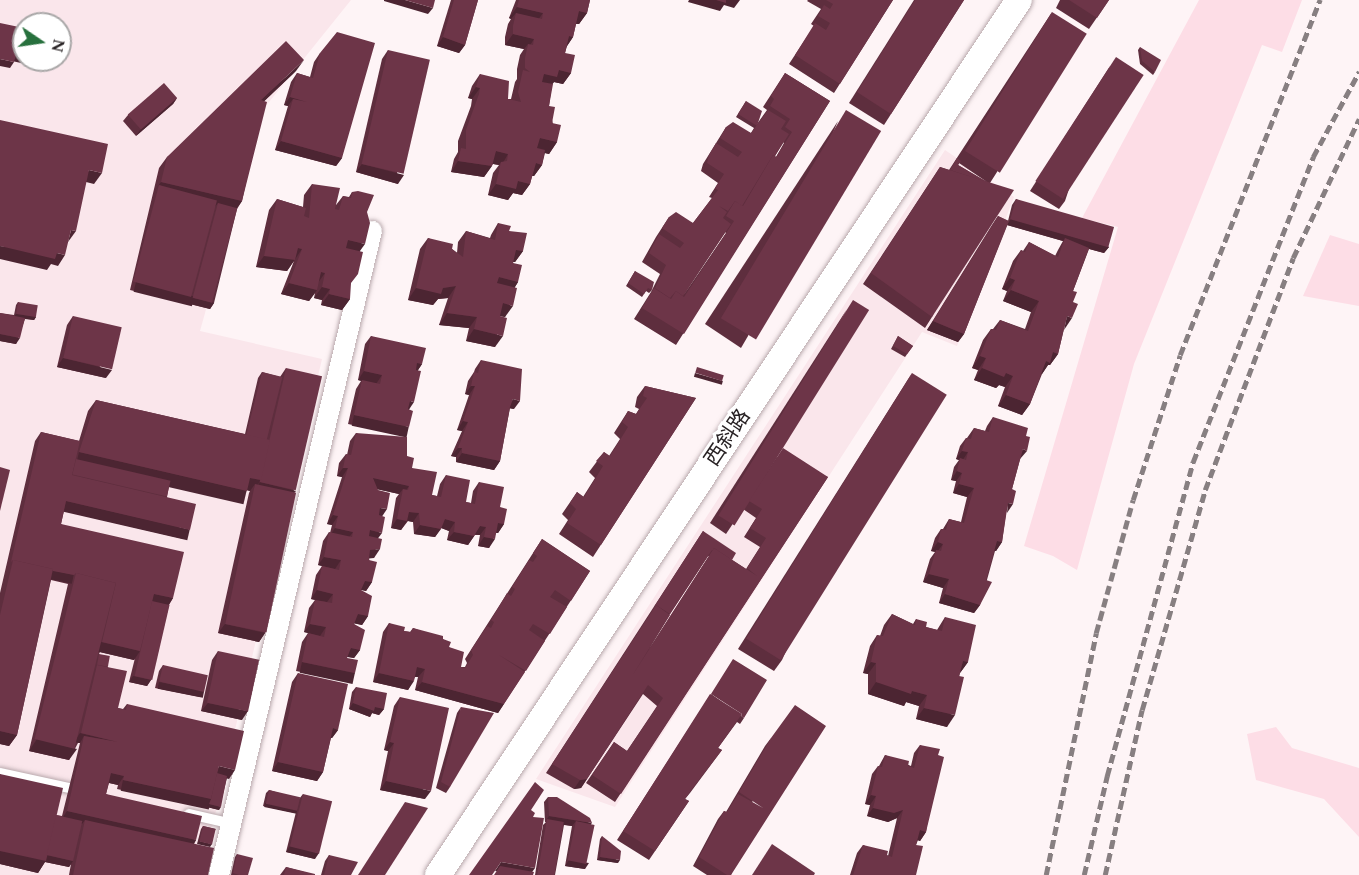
<!DOCTYPE html>
<html>
<head>
<meta charset="utf-8">
<style>
  body { margin:0 }
  #map { position:relative; width:1359px; height:875px; overflow:hidden; background:#fef4f6; font-family:Spectral,"Noto Sans SC",serif }
  div>[style] { position:absolute }
  .built>* { inset:0; background:#fae6eb }
  .green>* { inset:0; background:#fddde6 }
  .roads { filter:drop-shadow(0 0 2px #b9a9ad) drop-shadow(0 0 2px #b9a9ad) }
  .service>* { height:10px; margin:-5px; padding:0 5px; transform-origin:5px; border-radius:5px; background:#fff }
  .minor>* { height:20px; margin:-10px; padding:0 10px; transform-origin:10px; border-radius:10px; background:#fff }
  .tertiary>* { height:26px; margin:-13px; padding:0 13px; transform-origin:13px; border-radius:13px; background:#fff }
  .rail>* { height:4.5px; margin-top:-2.25px; transform-origin:0; background:repeating-linear-gradient(90deg,#877f81 0 9px,transparent 0 13.5px) }
  .wall>* { inset:0; background:#5e2e3e }
  .shaded-wall>* { inset:0; background:#4c2532; transform-origin:0 0 }
  .building>* { inset:0; background:#6d3548; transform-origin:0 0 }
  span { translate:-50% -50%; white-space:nowrap; text-align:center; line-height:1.15; -webkit-text-stroke:6px #fff; paint-order:stroke }
  .street-label { font-size:21px; color:#282224 }
  .north { position:absolute; left:12px; top:12px; width:60px; height:60px; box-sizing:border-box; background:#fff; border:2px solid #a9a7a7; border-radius:50%; rotate:103deg; font-size:16px; font-weight:700; line-height:24px; text-align:center; color:#282224 }
  .north::after { content:''; display:block; margin:auto; width:21px; height:27px; background:#27703d; clip-path:polygon(50% 0,100% 100%,50% 72%,0 100%) }
</style>
</head>
<body>
<div id="map">
  <div class="built">
    <i style="clip-path:polygon(evenodd,0 0,351px 0,261px 112px,200px 331px,322px 359px,201px 875px,0 875px,0 0,24px 24px,60px 24px,60px 60px,24px 60px,24px 24px)"></i>
    <i style="clip-path:polygon(945px 150px,1014px 197px,957px 346px,922px 332px,615px 807px,536px 779px)"></i>
  </div>
  <div class="green">
    <i style="clip-path:polygon(1199px 0,1302px 0,1282px 52px,1262px 45px,1134px 364px,1077px 570px,1053px 556px,1024px 546px,1118px 227px,1082px 218px)"></i>
    <i style="clip-path:polygon(1330px 235px,1359px 244px,1359px 306px,1303px 296px)"></i>
    <i style="clip-path:polygon(1276px 727px,1292px 748px,1359px 768px,1359px 837px,1324px 799px,1256px 780px,1247px 734px)"></i>
  </div>
  <div class="roads">
    <div class="service">
      <i style="left:0;top:773px;width:85px;rotate:12.2deg"></i>
      <i style="left:189px;top:814px;width:45px;rotate:12.8deg"></i>
    </div>
    <div class="minor">
      <i style="left:219px;top:875px;width:662px;rotate:-76.64deg"></i>
    </div>
    <div class="tertiary">
      <i style="left:438px;top:875px;width:1050px;rotate:-56.42deg"></i>
    </div>
  </div>
  <div class="rail">
    <i style="left:1046px;top:875px;width:247px;rotate:-78.3deg"></i>
    <i style="left:1096px;top:633px;width:138px;rotate:-74.5deg"></i>
    <i style="left:1133px;top:500px;width:152px;rotate:-72deg"></i>
    <i style="left:1180px;top:355px;width:382px;rotate:-68.5deg"></i>
    <i style="left:1084px;top:875px;width:102px;rotate:-76.9deg"></i>
    <i style="left:1107px;top:776px;width:326px;rotate:-74.7deg"></i>
    <i style="left:1193px;top:462px;width:328px;rotate:-68.5deg"></i>
    <i style="left:1313px;top:157px;width:97px;rotate:-61.6deg"></i>
    <i style="left:1105px;top:875px;width:169px;rotate:-77.4deg"></i>
    <i style="left:1142px;top:710px;width:229px;rotate:-74deg"></i>
    <i style="left:1205px;top:490px;width:248px;rotate:-69.2deg"></i>
    <i style="left:1293px;top:258px;width:154px;rotate:-64.6deg"></i>
  </div>
  <div class="wall">
    <i style="clip-path:polygon(451px 0,478px 0,465px 45px,459px 53px,437px 46px)"></i>
    <i style="clip-path:polygon(516px 0,590px 0,587px 13px,579px 24px,576px 24px,573px 37px,567px 46px,565px 53px,571px 73px,563px 84px,554px 82px,552px 84px,549px 106px,557px 142px,549px 154px,545px 153px,542px 165px,534px 176px,532px 176px,530px 184px,522px 195px,513px 193px,508px 200px,488px 195px,493px 173px,499px 165px,493px 164px,484px 177px,451px 172px,454px 159px,458px 152px,458px 141px,471px 106px,472px 99px,468px 98px,472px 86px,480px 74px,508px 99px,511px 99px,515px 82px,517px 79px,517px 69px,520px 55px,524px 49px,505px 45px,505px 37px,508px 24px,511px 19px,509px 18px)"></i>
    <i style="clip-path:polygon(808px 0,893px 0,834px 93px,789px 64px,814px 26px,811px 24px,821px 9px,807px 1px)"></i>
    <i style="clip-path:polygon(914px 0,964px 0,884px 125px,849px 103px)"></i>
    <i style="clip-path:polygon(1060px 0,1109px 0,1089px 29px,1056px 8px)"></i>
    <i style="clip-path:polygon(evenodd,1052px 12px,997px 172px,990px 183px,932px 317px,925px 328px,863px 284px,940px 167px,949px 170px,1052px 12px,959px 163px,987px 182px,958px 165px,959px 163px)"></i>
    <i style="clip-path:polygon(1140px 47px,1155px 72px,1153px 75px,1140px 64px,1138px 50px)"></i>
    <i style="clip-path:polygon(388px 50px,398px 184px,356px 172px,382px 59px)"></i>
    <i style="clip-path:polygon(320px 53px,342px 158px,336px 166px,275px 150px,288px 106px,284px 105px,291px 82px,297px 73px,310px 77px,314px 62px)"></i>
    <i style="clip-path:polygon(1110px 66px,1065px 201px,1059px 209px,1030px 191px)"></i>
    <i style="clip-path:polygon(296px 71px,264px 101px,242px 201px,237px 209px,214px 303px,210px 309px,190px 304px,190px 302px,188px 304px,130px 290px,159px 168px,167px 157px)"></i>
    <i style="clip-path:polygon(evenodd,785px 73px,830px 101px,676px 345px,634px 319px,651px 292px,660px 274px,642px 262px,656px 237px,669px 217px,693px 223px,712px 198px,709px 197px,718px 183px,701px 171px,703px 164px,726px 127px,751px 133px,754px 128px,736px 117px,746px 101px,757px 124px,767px 110px,763px 107px,785px 73px,783px 142px,784px 143px,776px 157px,775px 156px,783px 142px,785px 73px,725px 232px,726px 233px,683px 296px,725px 232px)"></i>
    <i style="clip-path:polygon(177px 98px,173px 104px,136px 136px,123px 121px,128px 115px)"></i>
    <i style="clip-path:polygon(838px 121px,748px 336px,741px 348px,705px 324px)"></i>
    <i style="clip-path:polygon(312px 184px,336px 205px,343px 196px,349px 197px,352px 192px,367px 212px,360px 251px,350px 285px,350px 299px,342px 310px,321px 305px,322px 300px,314px 298px,315px 293px,309px 301px,281px 294px,294px 261px,287px 271px,256px 267px,269px 210px,277px 199px,303px 207px,304px 195px)"></i>
    <i style="clip-path:polygon(1016px 199px,1109px 247px,1104px 253px,1089px 249px,1073px 291px,1058px 354px,1050px 365px,1048px 365px,1042px 374px,1030px 404px,1022px 415px,998px 406px,1005px 387px,999px 385px,996px 388px,974px 380px,978px 370px,972px 368px,983px 340px,991px 329px,993px 329px,1000px 320px,1025px 329px,1031px 312px,1003px 301px,1007px 291px,1002px 289px,1013px 261px,1021px 250px,1023px 251px,1029px 242px,1055px 256px,1058px 250px,1063px 241px,1007px 225px,964px 334px,958px 342px,927px 330px,992px 225px,998px 216px,1008px 221px,1012px 205px)"></i>
    <i style="clip-path:polygon(498px 223px,509px 231px,523px 251px,515px 262px,513px 262px,518px 282px,515px 287px,505px 317px,500px 316px,495px 347px,466px 341px,469px 328px,439px 325px,448px 298px,438px 299px,433px 305px,408px 300px,420px 249px,428px 238px,452px 249px,457px 253px,458px 242px,466px 231px,490px 238px,491px 235px)"></i>
    <i style="clip-path:polygon(635px 271px,652px 290px,649px 293px,646px 291px,642px 297px,626px 286px)"></i>
    <i style="clip-path:polygon(18px 302px,36px 317px,34px 320px,25px 319px,16px 344px,0 341px,0 313px,14px 315px,16px 305px)"></i>
    <i style="clip-path:polygon(847px 309px,732px 525px,726px 534px,710px 523px)"></i>
    <i style="clip-path:polygon(73px 316px,106px 378px,57px 367px,67px 325px)"></i>
    <i style="clip-path:polygon(371px 336px,422px 364px,418px 370px,403px 436px,348px 424px,356px 389px,361px 381px,358px 380px,365px 344px)"></i>
    <i style="clip-path:polygon(898px 336px,913px 346px,905px 357px,891px 349px)"></i>
    <i style="clip-path:polygon(481px 360px,514px 409px,510px 408px,500px 461px,494px 470px,456px 462px,456px 457px,451px 456px,462px 431px,457px 430px,469px 395px,465px 394px,468px 381px,474px 372px,475px 369px)"></i>
    <i style="clip-path:polygon(286px 368px,294px 493px,265px 633px,259px 642px,218px 633px,249px 493px,250px 491px,247px 490px,239px 502px,169px 486px,167px 497px,184px 539px,64px 511px,61px 524px,173px 598px,169px 605px,151px 680px,147px 686px,129px 682px,135px 658px,134px 660px,100px 652px,99px 654px,108px 667px,118px 708px,123px 709px,127px 704px,229px 779px,227px 778px,219px 810px,207px 807px,207px 806px,205px 808px,117px 789px,118px 785px,109px 783px,106px 794px,196px 840px,194px 844px,208px 875px,69px 875px,71px 864px,69px 867px,45px 862px,38px 873px,0 864px,0 774px,56px 815px,62px 816px,80px 743px,78px 743px,69px 760px,29px 751px,68px 584px,51px 580px,17px 735px,9px 746px,0 744px,0 593px,35px 441px,41px 432px,79px 441px,88px 411px,96px 400px,245px 434px,258px 378px,262px 372px,280px 377px)"></i>
    <i style="clip-path:polygon(912px 373px,782px 660px,774px 671px,738px 649px)"></i>
    <i style="clip-path:polygon(645px 386px,696px 398px,593px 557px,559px 534px,568px 520px,562px 514px,577px 492px,583px 497px,595px 478px,589px 472px,604px 452px,609px 456px,620px 439px,614px 433px,628px 411px,636px 414px,639px 409px,635px 407px,637px 397px)"></i>
    <i style="clip-path:polygon(993px 417px,1020px 459px,1012px 489px,1006px 513px,1002px 542px,996px 551px,995px 551px,980px 605px,974px 613px,939px 603px,943px 588px,923px 582px,930px 559px,935px 552px,931px 551px,935px 538px,941px 529px,943px 529px,949px 519px,961px 522px,967px 497px,953px 493px,956px 481px,951px 480px,954px 467px,959px 460px,956px 459px,960px 446px,966px 438px,967px 438px,974px 428px,985px 431px,987px 426px)"></i>
    <i style="clip-path:polygon(356px 433px,407px 456px,412px 468px,432px 495px,437px 496px,440px 484px,446px 475px,466px 502px,471px 503px,473px 491px,479px 482px,500px 507px,504px 524px,498px 533px,496px 533px,489px 548px,478px 546px,480px 535px,475px 535px,468px 545px,447px 540px,449px 531px,441px 528px,435px 537px,414px 534px,413px 522px,408px 521px,401px 530px,391px 528px,396px 498px,399px 494px,377px 489px,382px 516px,374px 558px,369px 558px,372px 582px,366px 591px,361px 590px,368px 616px,362px 625px,354px 623px,360px 650px,354px 658px,347px 657px,347px 658px,355px 673px,349px 682px,296px 671px,302px 642px,308px 633px,304px 632px,309px 608px,315px 600px,311px 599px,316px 575px,322px 566px,318px 565px,323px 541px,329px 532px,330px 533px,332px 525px,327px 524px,342px 477px,337px 476px,339px 463px,346px 454px,347px 455px,350px 441px)"></i>
    <i style="clip-path:polygon(evenodd,777px 457px,828px 477px,615px 802px,586px 783px,614px 742px,627px 751px,657px 706px,643px 694px,581px 788px,574px 789px,546px 773px,703px 531px,732px 560px,746px 569px,760px 547px,744px 537px,756px 518px,743px 509px,777px 457px,708px 556px,709px 556px,649px 649px,670px 614px,708px 556px)"></i>
    <i style="clip-path:polygon(542px 539px,590px 571px,498px 713px,415px 690px,418px 677px,415px 677px,408px 690px,373px 682px,383px 632px,389px 623px,404px 631px,410px 632px,413px 628px,443px 639px,449px 647px,461px 667px,465px 667px,467px 663px,465px 659px)"></i>
    <i style="clip-path:polygon(892px 614px,913px 624px,916px 619px,926px 627px,937px 630px,945px 617px,968px 662px,960px 673px,947px 727px,916px 719px,919px 706px,906px 702px,904px 706px,868px 694px,868px 674px,863px 673px,870px 646px,877px 635px,880px 636px,884px 625px)"></i>
    <i style="clip-path:polygon(218px 651px,242px 720px,201px 711px,212px 660px)"></i>
    <i style="clip-path:polygon(163px 665px,200px 697px,155px 688px,159px 671px)"></i>
    <i style="clip-path:polygon(298px 673px,338px 730px,332px 738px,331px 738px,323px 772px,317px 781px,272px 771px,292px 682px)"></i>
    <i style="clip-path:polygon(356px 687px,384px 709px,379px 715px,372px 713px,370px 717px,349px 709px,352px 692px)"></i>
    <i style="clip-path:polygon(711px 694px,744px 718px,740px 724px,737px 722px,718px 748px,722px 750px,690px 793px,685px 799px,689px 801px,649px 860px,617px 840px)"></i>
    <i style="clip-path:polygon(400px 697px,425px 799px,380px 790px,388px 751px,384px 750px,394px 706px)"></i>
    <i style="clip-path:polygon(461px 707px,450px 787px,446px 793px,436px 788px,457px 713px)"></i>
    <i style="clip-path:polygon(771px 738px,731px 875px,707px 875px,693px 866px,718px 819px,724px 811px,726px 812px,765px 746px)"></i>
    <i style="clip-path:polygon(920px 745px,938px 755px,926px 832px,920px 841px,918px 840px,916px 845px,916px 875px,850px 875px,857px 853px,863px 845px,888px 856px,897px 818px,888px 822px,867px 816px,870px 805px,865px 804px,872px 774px,878px 766px,879px 766px,885px 755px,911px 766px,914px 753px)"></i>
    <i style="clip-path:polygon(269px 790px,299px 799px,303px 794px,315px 859px,286px 852px,296px 812px,295px 813px,263px 806px,266px 793px)"></i>
    <i style="clip-path:polygon(548px 797px,591px 824px,585px 869px,565px 866px,572px 826px,564px 825px,555px 875px,535px 875px,543px 825px,546px 822px,545px 822px,544px 802px)"></i>
    <i style="clip-path:polygon(203px 826px,216px 829px,197px 844px,201px 829px)"></i>
    <i style="clip-path:polygon(602px 836px,618px 863px,597px 860px,600px 839px)"></i>
    <i style="clip-path:polygon(237px 854px,248px 875px,231px 875px,235px 857px)"></i>
    <i style="clip-path:polygon(329px 855px,351px 875px,321px 875px,325px 861px)"></i>
    <i style="clip-path:polygon(286px 867px,315px 875px,280px 875px)"></i>
  </div>
  <div class="shaded-wall">
    <i style="clip-path:polygon(384px 0,405px 0,433px 8px,428px 14px,384px 1px)"></i>
    <i style="clip-path:polygon(689px 0,740px 0,734px 8px,724px 5px,720px 11px,688px 2px)"></i>
    <i style="clip-path:polygon(517px 7px,543px 13px,535px 24px,516px 13px,511px 19px,509px 18px)"></i>
    <i style="clip-path:polygon(579px 11px,587px 13px,579px 24px,571px 23px)"></i>
    <i style="clip-path:polygon(513px 34px,534px 39px,527px 50px,528px 44px,524px 49px,505px 45px)"></i>
    <i style="clip-path:polygon(569px 36px,573px 37px,565px 49px)"></i>
    <i style="clip-path:polygon(443px 37px,465px 45px,459px 53px,437px 46px)"></i>
    <i style="clip-path:polygon(16px 55px,24px 56px,21px 63px,12px 61px)"></i>
    <i style="clip-path:polygon(0 59px,14px 62px,10px 68px,0 66px)"></i>
    <i style="clip-path:polygon(304px 60px,296px 71px,254px 111px,261px 100px)"></i>
    <i style="clip-path:polygon(559px 70px,571px 73px,563px 84px,554px 82px,549px 89px,536px 86px,544px 74px)"></i>
    <i style="clip-path:polygon(476px 87px,480px 88px,472px 99px,468px 98px)"></i>
    <i style="clip-path:polygon(290px 97px,307px 102px,293px 99px,288px 106px,284px 105px)"></i>
    <i style="clip-path:polygon(177px 98px,173px 104px,136px 136px,140px 130px)"></i>
    <i style="clip-path:polygon(540px 138px,557px 142px,549px 154px,532px 150px)"></i>
    <i style="clip-path:polygon(281px 141px,342px 158px,336px 166px,275px 150px)"></i>
    <i style="clip-path:polygon(496px 151px,508px 154px,501px 166px,501px 162px,499px 165px,488px 163px)"></i>
    <i style="clip-path:polygon(458px 161px,492px 166px,484px 177px,451px 172px)"></i>
    <i style="clip-path:polygon(536px 163px,542px 165px,534px 176px,528px 175px)"></i>
    <i style="clip-path:polygon(362px 164px,404px 175px,398px 184px,356px 172px)"></i>
    <i style="clip-path:polygon(89px 170px,102px 173px,94px 184px,82px 181px)"></i>
    <i style="clip-path:polygon(518px 181px,530px 184px,522px 195px,513px 193px,508px 200px,488px 195px,496px 184px)"></i>
    <i style="clip-path:polygon(161px 182px,242px 201px,234px 212px,218px 203px,214px 208px,159px 185px,153px 193px)"></i>
    <i style="clip-path:polygon(1011px 219px,1109px 247px,1104px 253px,1064px 242px,1065px 238px,1063px 241px,1007px 225px)"></i>
    <i style="clip-path:polygon(71px 230px,76px 231px,68px 242px)"></i>
    <i style="clip-path:polygon(348px 240px,365px 244px,357px 255px,340px 251px)"></i>
    <i style="clip-path:polygon(0 246px,57px 253px,65px 255px,58px 266px,51px 264px,47px 270px,0 259px)"></i>
    <i style="clip-path:polygon(298px 248px,302px 249px,287px 271px,256px 267px,264px 256px)"></i>
    <i style="clip-path:polygon(516px 250px,523px 251px,515px 262px,508px 261px)"></i>
    <i style="clip-path:polygon(321px 272px,325px 273px,317px 284px)"></i>
    <i style="clip-path:polygon(499px 277px,518px 282px,511px 293px,491px 289px)"></i>
    <i style="clip-path:polygon(1010px 278px,1015px 280px,1007px 291px,1002px 289px)"></i>
    <i style="left:136px;top:282px;width:60px;height:10px;rotate:14deg"></i>
    <i style="clip-path:polygon(289px 283px,317px 290px,309px 301px,281px 294px)"></i>
    <i style="clip-path:polygon(456px 286px,448px 298px,438px 299px,433px 305px,408px 300px,416px 288px,443px 288px)"></i>
    <i style="clip-path:polygon(322px 287px,330px 289px,322px 300px,314px 298px)"></i>
    <i style="clip-path:polygon(1011px 290px,1039px 301px,1031px 312px,1003px 301px)"></i>
    <i style="clip-path:polygon(329px 294px,350px 299px,342px 310px,321px 305px)"></i>
    <i style="clip-path:polygon(194px 298px,214px 303px,210px 309px,190px 304px)"></i>
    <i style="clip-path:polygon(503px 303px,513px 306px,505px 317px,495px 315px)"></i>
    <i style="clip-path:polygon(447px 313px,477px 317px,469px 328px,439px 325px)"></i>
    <i style="clip-path:polygon(16px 314px,36px 317px,34px 320px,14px 317px)"></i>
    <i style="clip-path:polygon(1067px 316px,1072px 318px,1064px 330px)"></i>
    <i style="clip-path:polygon(933px 321px,964px 334px,958px 342px,927px 330px)"></i>
    <i style="clip-path:polygon(474px 329px,503px 336px,495px 347px,466px 341px)"></i>
    <i style="clip-path:polygon(0 334px,20px 338px,16px 344px,0 341px)"></i>
    <i style="clip-path:polygon(1053px 352px,1058px 354px,1050px 365px,1048px 365px,1042px 374px,1038px 373px)"></i>
    <i style="clip-path:polygon(980px 356px,986px 358px,978px 370px,972px 368px)"></i>
    <i style="clip-path:polygon(63px 358px,112px 370px,106px 378px,57px 367px)"></i>
    <i style="clip-path:polygon(417px 363px,422px 364px,416px 373px,411px 372px)"></i>
    <i style="clip-path:polygon(982px 368px,1006px 373px,1013px 376px,1005px 387px,999px 385px,996px 388px,974px 380px)"></i>
    <i style="clip-path:polygon(364px 371px,382px 375px,376px 384px,358px 380px)"></i>
    <i style="left:695px;top:373px;width:29px;height:4px;rotate:16deg"></i>
    <i style="clip-path:polygon(471px 386px,475px 386px,469px 395px,465px 394px)"></i>
    <i style="clip-path:polygon(1006px 395px,1030px 404px,1022px 415px,998px 406px)"></i>
    <i style="clip-path:polygon(513px 399px,520px 401px,514px 409px,507px 408px)"></i>
    <i style="clip-path:polygon(410px 401px,414px 402px,408px 411px,404px 410px)"></i>
    <i style="left:354px;top:415px;width:56px;height:11px;rotate:12deg"></i>
    <i style="clip-path:polygon(463px 421px,468px 422px,462px 431px,457px 430px)"></i>
    <i style="clip-path:polygon(458px 448px,462px 448px,456px 457px,451px 456px)"></i>
    <i style="clip-path:polygon(1023px 449px,1027px 451px,1020px 459px,1017px 458px)"></i>
    <i style="clip-path:polygon(962px 451px,968px 452px,962px 461px,960px 458px,959px 460px,956px 459px)"></i>
    <i style="left:79px;top:452px;width:172px;height:14px;rotate:13deg"></i>
    <i style="clip-path:polygon(462px 453px,500px 461px,494px 470px,456px 462px)"></i>
    <i style="clip-path:polygon(343px 468px,348px 468px,342px 477px,337px 476px)"></i>
    <i style="clip-path:polygon(957px 471px,962px 473px,956px 481px,951px 480px)"></i>
    <i style="clip-path:polygon(250px 478px,261px 480px,254px 490px,255px 484px,250px 491px,242px 489px)"></i>
    <i style="clip-path:polygon(373px 478px,409px 486px,403px 495px,403px 489px,399px 494px,367px 487px)"></i>
    <i style="clip-path:polygon(260px 482px,296px 491px,289px 499px,254px 491px)"></i>
    <i style="clip-path:polygon(959px 484px,974px 488px,967px 497px,953px 493px)"></i>
    <i style="left:66px;top:501px;width:127px;height:11px;rotate:13deg"></i>
    <i style="clip-path:polygon(1008px 503px,1013px 504px,1007px 513px)"></i>
    <i style="clip-path:polygon(380px 508px,387px 509px,381px 518px,374px 516px)"></i>
    <i style="clip-path:polygon(409px 512px,419px 513px,413px 522px,403px 520px)"></i>
    <i style="clip-path:polygon(333px 515px,338px 516px,332px 525px,327px 524px)"></i>
    <i style="clip-path:polygon(397px 519px,407px 521px,401px 530px,391px 528px)"></i>
    <i style="clip-path:polygon(445px 519px,455px 522px,449px 531px,439px 527px)"></i>
    <i style="clip-path:polygon(498px 523px,504px 524px,498px 533px,492px 532px)"></i>
    <i style="clip-path:polygon(420px 525px,441px 529px,435px 537px,414px 534px)"></i>
    <i style="clip-path:polygon(480px 526px,486px 527px,480px 535px,474px 534px)"></i>
    <i style="clip-path:polygon(335px 528px,353px 532px,347px 540px,329px 537px)"></i>
    <i style="clip-path:polygon(370px 530px,382px 533px,376px 541px,364px 539px)"></i>
    <i style="clip-path:polygon(454px 532px,474px 536px,468px 545px,447px 540px)"></i>
    <i style="clip-path:polygon(484px 537px,495px 539px,489px 548px,478px 546px)"></i>
    <i style="clip-path:polygon(997px 541px,1002px 542px,996px 551px,991px 550px)"></i>
    <i style="clip-path:polygon(938px 542px,943px 544px,937px 552px,931px 551px)"></i>
    <i style="clip-path:polygon(380px 549px,374px 558px,364px 559px,370px 550px)"></i>
    <i style="clip-path:polygon(324px 557px,341px 560px,335px 569px,318px 565px)"></i>
    <i style="left:13px;top:562px;width:62px;height:9px;rotate:12deg"></i>
    <i style="clip-path:polygon(929px 574px,949px 579px,943px 588px,923px 582px)"></i>
    <i style="clip-path:polygon(365px 581px,372px 582px,366px 591px,359px 589px)"></i>
    <i style="clip-path:polygon(317px 590px,333px 594px,327px 602px,311px 599px)"></i>
    <i style="clip-path:polygon(154px 594px,173px 598px,167px 607px,148px 602px)"></i>
    <i style="clip-path:polygon(945px 594px,980px 605px,974px 613px,939px 603px)"></i>
    <i style="clip-path:polygon(358px 614px,368px 616px,362px 625px,352px 623px)"></i>
    <i style="clip-path:polygon(225px 624px,265px 633px,259px 642px,218px 633px)"></i>
    <i style="clip-path:polygon(310px 624px,326px 627px,320px 636px,304px 632px)"></i>
    <i style="clip-path:polygon(101px 642px,140px 651px,134px 660px,95px 651px)"></i>
    <i style="clip-path:polygon(351px 648px,360px 650px,354px 658px,344px 656px)"></i>
    <i style="clip-path:polygon(963px 661px,968px 662px,960px 673px)"></i>
    <i style="left:302px;top:662px;width:54px;height:11px;rotate:12deg"></i>
    <i style="clip-path:polygon(871px 662px,876px 663px,868px 674px,863px 673px)"></i>
    <i style="clip-path:polygon(417px 667px,425px 669px,418px 677px,411px 676px)"></i>
    <i style="clip-path:polygon(379px 673px,414px 681px,408px 690px,373px 682px)"></i>
    <i style="clip-path:polygon(133px 676px,151px 680px,147px 686px,129px 682px)"></i>
    <i style="left:159px;top:682px;width:46px;height:7px;rotate:11deg"></i>
    <i style="clip-path:polygon(422px 682px,504px 704px,498px 713px,415px 690px)"></i>
    <i style="clip-path:polygon(876px 682px,912px 691px,927px 695px,919px 706px,906px 702px,904px 706px,868px 694px)"></i>
    <i style="clip-path:polygon(208px 703px,248px 711px,242px 720px,201px 711px)"></i>
    <i style="clip-path:polygon(353px 703px,375px 707px,384px 709px,379px 715px,372px 713px,370px 717px,349px 709px)"></i>
    <i style="clip-path:polygon(924px 708px,955px 715px,947px 727px,916px 719px)"></i>
    <i style="clip-path:polygon(333px 728px,338px 730px,332px 738px,327px 737px)"></i>
    <i style="clip-path:polygon(0 731px,17px 735px,9px 746px,0 744px)"></i>
    <i style="clip-path:polygon(80px 733px,118px 742px,84px 736px,80px 743px,74px 742px)"></i>
    <i style="clip-path:polygon(37px 739px,77px 749px,69px 760px,29px 751px)"></i>
    <i style="clip-path:polygon(390px 742px,394px 743px,388px 751px,384px 750px)"></i>
    <i style="clip-path:polygon(278px 762px,323px 772px,317px 781px,272px 771px)"></i>
    <i style="clip-path:polygon(219px 766px,235px 770px,229px 779px,215px 775px)"></i>
    <i style="clip-path:polygon(111px 773px,124px 776px,118px 785px,105px 782px)"></i>
    <i style="clip-path:polygon(587px 779px,581px 788px,574px 789px,580px 780px)"></i>
    <i style="left:123px;top:780px;width:90px;height:11px;rotate:12deg"></i>
    <i style="clip-path:polygon(386px 781px,431px 791px,425px 799px,380px 790px)"></i>
    <i style="clip-path:polygon(871px 795px,876px 796px,870px 805px,865px 804px)"></i>
    <i style="left:265px;top:803px;width:33px;height:4px;rotate:12deg"></i>
    <i style="clip-path:polygon(209px 804px,221px 807px,219px 810px,207px 807px)"></i>
    <i style="clip-path:polygon(873px 808px,903px 810px,897px 818px,888px 822px,867px 816px)"></i>
    <i style="clip-path:polygon(67px 811px,196px 840px,190px 849px,85px 820px,82px 824px,61px 820px)"></i>
    <i style="clip-path:polygon(549px 816px,592px 823px,587px 828px,576px 821px,572px 826px,547px 822px,547px 819px,545px 822px)"></i>
    <i style="clip-path:polygon(920px 830px,926px 832px,920px 841px,914px 839px)"></i>
    <i style="clip-path:polygon(199px 841px,212px 844px,210px 847px,197px 844px)"></i>
    <i style="clip-path:polygon(290px 846px,319px 853px,315px 859px,286px 852px)"></i>
    <i style="clip-path:polygon(0 851px,46px 855px,73px 861px,69px 867px,45px 862px,38px 873px,0 864px)"></i>
    <i style="clip-path:polygon(600px 857px,620px 860px,618px 863px,597px 860px)"></i>
    <i style="clip-path:polygon(569px 860px,589px 863px,585px 869px,565px 866px)"></i>
    <i style="clip-path:polygon(501px 862px,535px 868px,530px 875px,521px 875px,495px 871px)"></i>
  </div>
  <div class="building">
    <i style="clip-path:polygon(405px 0,435px 0,433px 8px)"></i>
    <i style="clip-path:polygon(454px 0,478px 0,465px 45px,443px 37px)"></i>
    <i style="clip-path:polygon(519px 0,590px 0,587px 13px,579px 11px,573px 37px,569px 36px,565px 53px,575px 55px,571px 73px,559px 70px,557px 77px,544px 74px,542px 82px,553px 84px,549px 106px,555px 107px,552px 123px,561px 125px,557px 142px,540px 138px,537px 148px,545px 150px,542px 165px,536px 163px,530px 184px,518px 181px,516px 189px,496px 184px,501px 162px,507px 161px,508px 154px,496px 151px,492px 166px,458px 161px,461px 148px,466px 149px,466px 130px,479px 94px,480px 88px,476px 87px,480px 74px,509px 81px,508px 99px,521px 102px,518px 92px,523px 70px,530px 72px,525px 68px,525px 58px,528px 44px,533px 45px,534px 39px,513px 34px,513px 26px,516px 13px,542px 19px,543px 13px,517px 7px)"></i>
    <i style="clip-path:polygon(716px 0,726px 0,726px 3px)"></i>
    <i style="clip-path:polygon(826px 0,893px 0,840px 84px,795px 55px,815px 23px,826px 30px,830px 23px,818px 16px,824px 5px,830px 9px,833px 4px)"></i>
    <i style="clip-path:polygon(915px 0,964px 0,891px 114px,857px 92px)"></i>
    <i style="clip-path:polygon(1069px 0,1109px 0,1097px 18px)"></i>
    <i style="left:1052px;top:12px;width:41px;height:164px;rotate:32deg"></i>
    <i style="clip-path:polygon(0 23px,19px 27px,17px 34px,24px 36px,24px 56px,16px 55px,14px 62px,0 59px)"></i>
    <i style="clip-path:polygon(337px 32px,375px 43px,342px 158px,281px 141px,293px 99px,307px 102px,290px 97px,297px 73px,313px 78px,320px 53px)"></i>
    <i style="clip-path:polygon(286px 41px,304px 60px,261px 100px,267px 102px,242px 201px,161px 182px,167px 157px)"></i>
    <i style="clip-path:polygon(1140px 47px,1161px 60px,1155px 72px,1142px 61px)"></i>
    <i style="left:388px;top:50px;width:43px;height:117px;rotate:13deg"></i>
    <i style="left:1116px;top:57px;width:33px;height:148px;rotate:33deg"></i>
    <i style="clip-path:polygon(785px 73px,830px 101px,684px 334px,642px 308px,654px 288px,671px 299px,676px 291px,684px 297px,734px 221px,726px 216px,735px 201px,743px 206px,773px 155px,776px 157px,792px 132px,785px 127px,790px 119px,770px 106px,774px 99px,771px 96px)"></i>
    <i style="left:164px;top:83px;width:20px;height:48px;rotate:49deg"></i>
    <i style="clip-path:polygon(746px 101px,762px 111px,757px 126px,738px 114px)"></i>
    <i style="clip-path:polygon(768px 110px,786px 121px,781px 129px,789px 134px,775px 156px,773px 155px,742px 206px,735px 201px,728px 211px,719px 206px,727px 212px,723px 218px,731px 224px,683px 296px,676px 291px,670px 298px,655px 288px,666px 265px,649px 253px,659px 234px,680px 248px,684px 243px,662px 228px,669px 217px,676px 212px,693px 223px,718px 190px,715px 188px,724px 174px,707px 163px,709px 155px,716px 143px,738px 157px,742px 152px,720px 138px,726px 127px,733px 122px,751px 133px)"></i>
    <i style="left:846px;top:110px;width:41px;height:243px;rotate:31deg"></i>
    <i style="clip-path:polygon(0 120px,108px 144px,102px 173px,89px 170px,76px 231px,71px 230px,65px 255px,57px 253px,55px 259px,0 246px)"></i>
    <i style="clip-path:polygon(957px 158px,961px 161px,958px 165px,987px 182px,950px 170px)"></i>
    <i style="clip-path:polygon(940px 167px,1014px 190px,932px 317px,871px 273px)"></i>
    <i style="clip-path:polygon(312px 184px,340px 188px,335px 209px,339px 210px,343px 196px,351px 198px,352px 192px,358px 191px,374px 195px,367px 212px,370px 223px,365px 244px,348px 240px,346px 248px,363px 252px,358px 274px,351px 283px,350px 299px,329px 294px,330px 289px,322px 287px,325px 273px,321px 272px,317px 290px,289px 283px,302px 249px,298px 248px,295px 260px,264px 256px,277px 199px,306px 208px,304px 216px,309px 218px)"></i>
    <i style="left:159px;top:185px;width:60px;height:100px;rotate:15deg"></i>
    <i style="left:1016px;top:199px;width:102px;height:21px;rotate:16deg"></i>
    <i style="left:218px;top:203px;width:20px;height:98px;rotate:15deg"></i>
    <i style="clip-path:polygon(998px 216px,1009px 221px,964px 334px,933px 321px)"></i>
    <i style="clip-path:polygon(498px 223px,511px 226px,509px 231px,527px 233px,523px 251px,516px 250px,513px 263px,522px 265px,518px 282px,499px 277px,497px 283px,517px 288px,513px 306px,503px 303px,500px 316px,507px 318px,503px 336px,474px 329px,477px 317px,447px 313px,456px 286px,443px 288px,441px 294px,416px 288px,428px 238px,453px 244px,452px 249px,463px 257px,466px 231px,495px 240px)"></i>
    <i style="clip-path:polygon(1065px 238px,1089px 248px,1073px 291px,1077px 292px,1073px 302px,1078px 304px,1072px 318px,1067px 316px,1058px 354px,1053px 352px,1050px 363px,1046px 361px,1030px 404px,1006px 395px,1013px 376px,1006px 373px,1004px 377px,982px 368px,986px 358px,980px 356px,991px 329px,996px 330px,1000px 320px,1028px 331px,1039px 301px,1011px 290px,1015px 280px,1010px 278px,1021px 250px,1025px 252px,1029px 242px,1058px 257px)"></i>
    <i style="clip-path:polygon(635px 271px,654px 282px,652px 290px,648px 288px,644px 294px,628px 283px)"></i>
    <i style="left:853px;top:300px;width:19px;height:254px;rotate:32deg"></i>
    <i style="left:18px;top:302px;width:20px;height:12px;rotate:9deg"></i>
    <i style="clip-path:polygon(0 313px,25px 318px,20px 338px,0 334px)"></i>
    <i style="left:73px;top:316px;width:50px;height:43px;rotate:13deg"></i>
    <i style="clip-path:polygon(371px 336px,426px 348px,422px 364px,417px 363px,416px 370px,421px 371px,414px 402px,410px 401px,408px 409px,413px 411px,409px 427px,354px 415px,362px 380px,380px 384px,382px 375px,364px 371px)"></i>
    <i style="clip-path:polygon(898px 336px,913px 346px,907px 354px,893px 346px)"></i>
    <i style="clip-path:polygon(481px 360px,522px 369px,520px 401px,513px 399px,510px 407px,500px 461px,462px 453px,462px 448px,458px 448px,468px 422px,463px 421px,475px 386px,471px 386px,474px 372px,478px 373px)"></i>
    <i style="left:697px;top:367px;width:28px;height:6px;rotate:17deg"></i>
    <i style="left:286px;top:368px;width:37px;height:117px;rotate:13deg"></i>
    <i style="left:262px;top:372px;width:21px;height:65px;rotate:14deg"></i>
    <i style="left:912px;top:373px;width:41px;height:313px;rotate:32deg"></i>
    <i style="clip-path:polygon(645px 386px,696px 398px,601px 545px,567px 523px,576px 509px,570px 503px,577px 492px,584px 497px,603px 466px,596px 461px,604px 452px,610px 456px,628px 427px,622px 422px,628px 411px,636px 414px,647px 398px,643px 396px)"></i>
    <i style="clip-path:polygon(96px 400px,270px 440px,261px 480px,250px 478px,247px 491px,79px 452px)"></i>
    <i style="clip-path:polygon(993px 417px,1028px 428px,1026px 436px,1030px 437px,1027px 451px,1023px 449px,1012px 489px,1016px 491px,1013px 504px,1008px 503px,1002px 542px,997px 541px,986px 580px,992px 582px,980px 605px,945px 594px,949px 579px,929px 574px,936px 550px,941px 551px,943px 544px,938px 542px,941px 529px,946px 530px,949px 519px,964px 523px,969px 505px,974px 488px,959px 484px,962px 473px,957px 471px,960px 458px,966px 460px,968px 452px,962px 451px,966px 438px,971px 439px,974px 428px,989px 432px)"></i>
    <i style="clip-path:polygon(41px 432px,80px 441px,72px 475px,196px 504px,190px 530px,66px 501px,61px 524px,184px 552px,173px 598px,154px 594px,140px 651px,102px 642px,116px 583px,76px 573px,74px 575px,53px 571px,53px 569px,13px 560px,11px 562px)"></i>
    <i style="clip-path:polygon(356px 433px,407px 437px,407px 456px,414px 458px,412px 468px,437px 472px,432px 495px,441px 497px,446px 475px,470px 480px,466px 502px,475px 504px,479px 482px,504px 487px,500px 507px,507px 509px,504px 524px,498px 523px,495px 539px,484px 537px,486px 527px,480px 526px,474px 536px,454px 532px,455px 522px,445px 519px,441px 529px,420px 525px,419px 513px,409px 512px,407px 521px,397px 519px,403px 489px,408px 490px,409px 486px,373px 478px,378px 490px,390px 493px,387px 509px,380px 508px,379px 515px,385px 517px,382px 533px,370px 530px,369px 536px,382px 539px,380px 549px,370px 550px,369px 560px,377px 562px,372px 582px,365px 581px,361px 590px,372px 596px,368px 616px,358px 614px,354px 624px,365px 630px,360px 650px,351px 648px,347px 658px,358px 660px,355px 673px,302px 662px,308px 633px,324px 637px,326px 627px,310px 624px,315px 600px,332px 603px,333px 594px,317px 590px,322px 566px,339px 570px,341px 560px,324px 557px,329px 532px,352px 537px,353px 532px,335px 528px,338px 516px,333px 515px,348px 468px,343px 468px,346px 454px,351px 455px)"></i>
    <i style="clip-path:polygon(783px 448px,828px 477px,621px 794px,592px 775px,614px 742px,627px 751px,663px 698px,648px 685px,587px 779px,580px 780px,552px 764px,656px 605px,670px 615px,632px 676px,714px 548px,757px 576px,747px 568px,766px 538px,750px 528px,762px 509px,749px 501px)"></i>
    <i style="left:76px;top:459px;width:97px;height:16px;rotate:13deg"></i>
    <i style="clip-path:polygon(0 467px,10px 470px,0 511px)"></i>
    <i style="left:255px;top:484px;width:42px;height:143px;rotate:12deg"></i>
    <i style="clip-path:polygon(703px 531px,736px 553px,732px 560px,714px 548px,713px 550px,712px 550px,670px 614px,656px 605px,654px 607px)"></i>
    <i style="clip-path:polygon(542px 539px,590px 571px,571px 601px,555px 590px,550px 597px,567px 607px,550px 634px,533px 624px,529px 630px,545px 641px,526px 671px,499px 655px,525px 672px,504px 704px,422px 682px,425px 669px,417px 667px,414px 681px,379px 673px,389px 623px,405px 627px,404px 631px,411px 632px,413px 628px,443px 636px,443px 639px,451px 642px,449px 647px,464px 652px,461px 667px,465px 668px,473px 655px,471px 650px,487px 626px,491px 628px,494px 622px,491px 620px,507px 593px,511px 596px,515px 589px,512px 587px,529px 560px,533px 562px,537px 556px,533px 553px)"></i>
    <i style="clip-path:polygon(13px 560px,53px 569px,17px 735px,0 731px,0 615px)"></i>
    <i style="left:76px;top:573px;width:41px;height:171px;rotate:14deg"></i>
    <i style="left:152px;top:601px;width:18px;height:77px;rotate:13deg"></i>
    <i style="clip-path:polygon(892px 614px,915px 625px,916px 619px,927px 622px,926px 627px,942px 631px,945px 617px,976px 625px,968px 662px,963px 661px,959px 676px,964px 677px,955px 715px,924px 708px,927px 695px,912px 691px,911px 694px,876px 682px,876px 663px,871px 662px,877px 635px,883px 636px)"></i>
    <i style="left:218px;top:651px;width:42px;height:53px;rotate:12deg"></i>
    <i style="left:99px;top:654px;width:11px;height:11px;rotate:10deg"></i>
    <i style="clip-path:polygon(733px 659px,767px 680px,744px 718px,741px 716px,742px 714px,711px 694px)"></i>
    <i style="clip-path:polygon(97px 665px,127px 671px,118px 708px,126px 710px,127px 704px,244px 731px,235px 770px,219px 766px,211px 799px,123px 780px,124px 776px,111px 773px,106px 794px,202px 816px,196px 840px,67px 811px,84px 736px,118px 742px,81px 733px)"></i>
    <i style="left:163px;top:665px;width:46px;height:17px;rotate:13deg"></i>
    <i style="clip-path:polygon(298px 673px,348px 684px,338px 730px,333px 728px,323px 772px,278px 762px)"></i>
    <i style="clip-path:polygon(356px 687px,387px 693px,384px 709px,375px 707px,374px 711px,353px 703px)"></i>
    <i style="clip-path:polygon(710px 694px,742px 714px,718px 748px,722px 750px,692px 789px,685px 799px,689px 801px,655px 851px,623px 831px)"></i>
    <i style="clip-path:polygon(400px 697px,449px 708px,431px 791px,386px 781px,394px 743px,390px 742px)"></i>
    <i style="clip-path:polygon(795px 705px,826px 726px,731px 875px,727px 875px,699px 857px,724px 811px,727px 812px,738px 794px,763px 808px,739px 792px,771px 738px)"></i>
    <i style="clip-path:polygon(461px 707px,494px 713px,450px 787px,441px 782px)"></i>
    <i style="clip-path:polygon(920px 745px,940px 749px,938px 755px,944px 757px,926px 832px,920px 830px,916px 845px,923px 846px,916px 875px,853px 875px,863px 845px,888px 851px,887px 855px,892px 857px,903px 810px,894px 813px,873px 808px,876px 796px,871px 795px,878px 766px,882px 767px,885px 755px,909px 761px,908px 766px,914px 768px)"></i>
    <i style="clip-path:polygon(217px 773px,227px 776px,221px 807px,209px 804px,211px 799px)"></i>
    <i style="clip-path:polygon(0 774px,63px 788px,46px 861px,0 851px)"></i>
    <i style="clip-path:polygon(535px 782px,544px 790px,531px 810px,535px 813px,533px 817px,544px 818px,535px 868px,501px 862px,492px 875px,469px 875px)"></i>
    <i style="left:269px;top:790px;width:32px;height:14px;rotate:13deg"></i>
    <i style="left:303px;top:794px;width:30px;height:54px;rotate:14deg"></i>
    <i style="clip-path:polygon(548px 797px,557px 797px,590px 818px,592px 823px,549px 816px)"></i>
    <i style="clip-path:polygon(405px 802px,428px 808px,385px 875px,358px 875px)"></i>
    <i style="left:56px;top:815px;width:27px;height:41px;rotate:13deg"></i>
    <i style="left:547px;top:819px;width:17px;height:57px;rotate:10deg"></i>
    <i style="clip-path:polygon(85px 820px,214px 848px,208px 875px,73px 875px)"></i>
    <i style="left:576px;top:821px;width:19px;height:40px;rotate:12deg"></i>
    <i style="left:203px;top:826px;width:13px;height:16px;rotate:13deg"></i>
    <i style="clip-path:polygon(602px 836px,621px 851px,620px 860px,600px 857px)"></i>
    <i style="clip-path:polygon(772px 844px,815px 873px,814px 875px,752px 875px)"></i>
    <i style="clip-path:polygon(237px 854px,253px 858px,248px 875px,239px 875px,233px 873px)"></i>
    <i style="clip-path:polygon(329px 855px,358px 862px,351px 875px,324px 875px)"></i>
    <i style="clip-path:polygon(500px 866px,534px 872px,533px 875px,494px 875px)"></i>
    <i style="clip-path:polygon(286px 867px,315px 874px,315px 875px,284px 875px)"></i>
  </div>
  <div class="street-label">
    <span style="left:728px;top:438px;rotate:-56deg">西斜路</span>
  </div>
  <div class="north">N</div>
</div>
</body>
</html>
